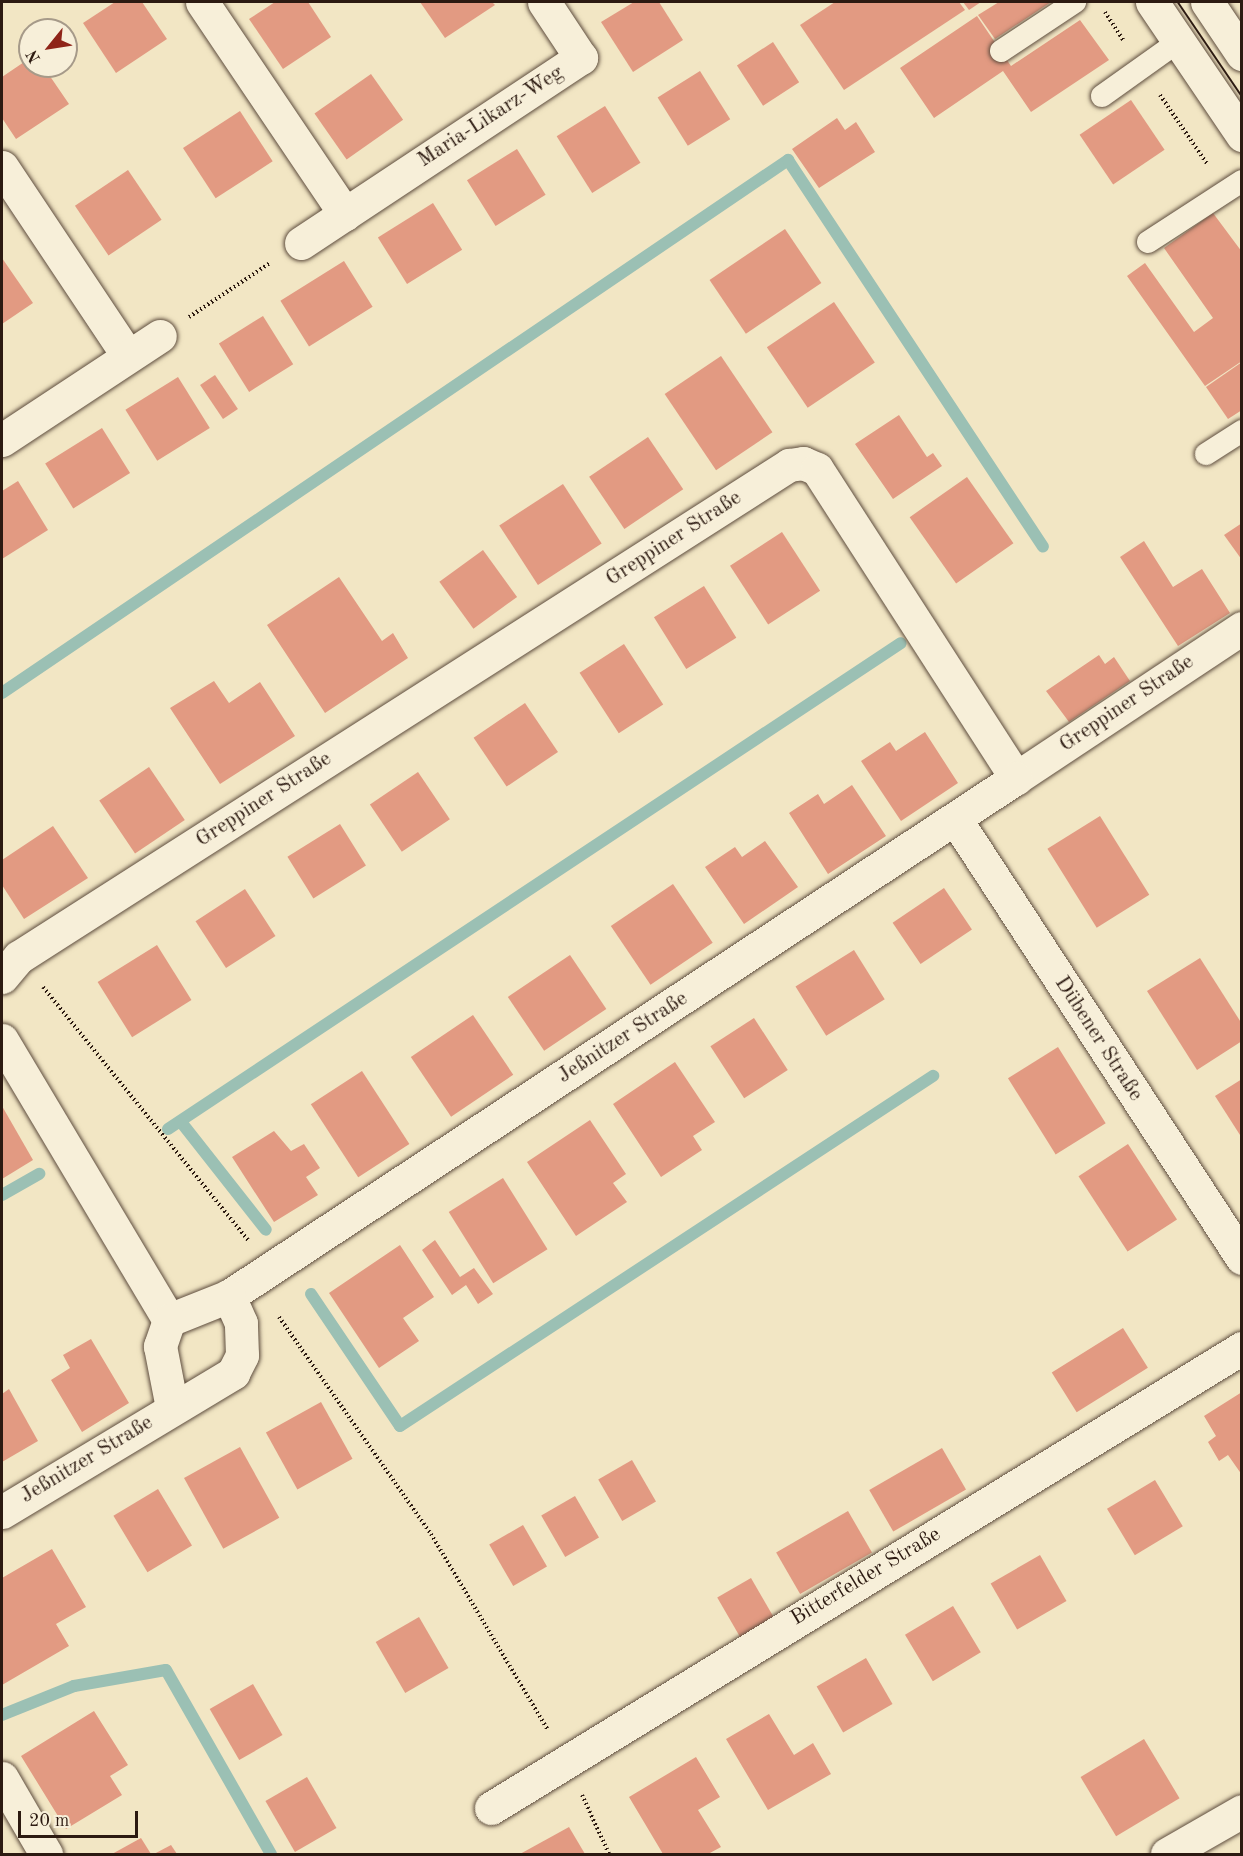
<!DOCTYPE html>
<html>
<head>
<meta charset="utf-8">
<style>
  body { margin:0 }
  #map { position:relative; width:1243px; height:1856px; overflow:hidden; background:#f2e6c4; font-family:"Old Standard TT",serif }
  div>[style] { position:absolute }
  .stream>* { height:12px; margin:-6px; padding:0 6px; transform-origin:6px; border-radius:6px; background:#9bc0b4 }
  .building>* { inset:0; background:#e29a82; transform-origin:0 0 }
  .path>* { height:4px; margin-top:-2px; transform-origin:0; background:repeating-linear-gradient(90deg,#2c1a11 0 1.5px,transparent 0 4.5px) }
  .roads { filter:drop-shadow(0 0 2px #5e4d3e) drop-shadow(0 0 2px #5e4d3e) }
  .lane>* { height:22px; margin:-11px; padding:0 11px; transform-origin:11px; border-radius:11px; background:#f7efd9 }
  .street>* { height:33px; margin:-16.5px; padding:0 16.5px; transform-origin:16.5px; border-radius:16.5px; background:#f7efd9 }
  .secondary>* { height:33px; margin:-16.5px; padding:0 16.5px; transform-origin:16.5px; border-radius:16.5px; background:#f7efd9 }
  .tram>* { height:1.5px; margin:-0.75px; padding:0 0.75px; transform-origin:0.75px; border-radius:0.75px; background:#2c1a11 }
  span { translate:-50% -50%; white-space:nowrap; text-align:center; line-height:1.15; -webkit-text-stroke:4.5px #f7efd9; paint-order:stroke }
  .street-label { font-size:21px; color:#2c1a11 }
  .frame { position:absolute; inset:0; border:3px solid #2c1a11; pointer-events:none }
  .north { position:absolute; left:18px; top:18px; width:60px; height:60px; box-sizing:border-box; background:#f7efd9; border:2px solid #a69a89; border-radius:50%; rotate:240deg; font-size:16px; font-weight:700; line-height:24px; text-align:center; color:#2c1a11 }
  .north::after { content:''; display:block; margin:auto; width:21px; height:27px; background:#8f2418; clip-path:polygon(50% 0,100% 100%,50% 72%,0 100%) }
  .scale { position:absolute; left:18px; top:1811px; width:120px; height:27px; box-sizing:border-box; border:3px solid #2c1a11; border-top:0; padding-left:8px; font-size:18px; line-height:21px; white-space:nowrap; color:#2c1a11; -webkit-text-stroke:4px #f7efd9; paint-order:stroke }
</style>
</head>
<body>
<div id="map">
  <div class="stream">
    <i style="left:2px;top:693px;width:950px;rotate:-34.14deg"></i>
    <i style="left:788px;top:160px;width:463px;rotate:56.6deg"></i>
    <i style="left:181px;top:1122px;width:137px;rotate:51.8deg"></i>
    <i style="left:168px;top:1129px;width:879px;rotate:-33.55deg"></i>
    <i style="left:2px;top:1195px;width:43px;rotate:-29.6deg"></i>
    <i style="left:311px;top:1294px;width:159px;rotate:56deg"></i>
    <i style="left:400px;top:1426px;width:638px;rotate:-33.29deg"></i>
    <i style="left:2px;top:1715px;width:78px;rotate:-21.9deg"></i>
    <i style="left:74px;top:1686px;width:93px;rotate:-9.9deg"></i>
    <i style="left:166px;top:1670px;width:212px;rotate:60.3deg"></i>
  </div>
  <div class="building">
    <i style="clip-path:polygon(115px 2px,142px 2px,167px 39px,116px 73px,83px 23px)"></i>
    <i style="clip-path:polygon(275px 2px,308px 2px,331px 37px,283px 69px,249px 19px)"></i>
    <i style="clip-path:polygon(420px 2px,492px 2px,495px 5px,445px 38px)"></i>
    <i style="clip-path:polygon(634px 2px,659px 2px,683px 40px,633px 72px,601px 22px)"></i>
    <i style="clip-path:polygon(835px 2px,959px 2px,965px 10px,844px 90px,800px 25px)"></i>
    <i style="clip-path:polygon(963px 2px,981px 2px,969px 10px)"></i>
    <i style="clip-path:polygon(999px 2px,1051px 2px,995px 39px,978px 15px)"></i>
    <i style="clip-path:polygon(977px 16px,1011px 66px,1080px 20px,1109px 60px,1031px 112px,1003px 71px,934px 118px,900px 68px)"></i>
    <i style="left:773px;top:42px;width:48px;height:43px;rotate:57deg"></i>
    <i style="clip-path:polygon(30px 58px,30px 66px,43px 66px,69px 104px,16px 139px,2px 118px,2px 77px)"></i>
    <i style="left:700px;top:71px;width:57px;height:50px;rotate:58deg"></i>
    <i style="left:371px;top:74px;width:56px;height:69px;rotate:55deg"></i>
    <i style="left:1131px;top:100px;width:60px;height:62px;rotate:56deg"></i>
    <i style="left:605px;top:106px;width:67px;height:57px;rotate:58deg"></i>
    <i style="left:240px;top:111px;width:60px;height:68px;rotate:57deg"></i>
    <i style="clip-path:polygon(837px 118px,845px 130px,856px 122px,875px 152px,819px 188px,792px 149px)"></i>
    <i style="left:517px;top:149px;width:54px;height:59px;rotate:58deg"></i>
    <i style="left:128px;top:170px;width:60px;height:64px;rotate:56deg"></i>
    <i style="left:433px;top:203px;width:55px;height:65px;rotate:58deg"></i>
    <i style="clip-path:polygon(1213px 213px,1242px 252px,1242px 361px,1205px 386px,1127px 276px,1145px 263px,1194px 332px,1213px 318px,1164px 248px)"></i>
    <i style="left:785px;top:229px;width:65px;height:91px;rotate:56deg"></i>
    <i style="clip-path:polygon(2px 258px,33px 303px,2px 324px)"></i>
    <i style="left:344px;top:261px;width:54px;height:75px;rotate:58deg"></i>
    <i style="left:834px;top:302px;width:73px;height:81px;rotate:56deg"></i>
    <i style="left:263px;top:316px;width:57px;height:52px;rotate:58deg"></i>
    <i style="left:721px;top:356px;width:92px;height:68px;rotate:56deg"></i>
    <i style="clip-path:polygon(1242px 362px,1242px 410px,1228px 419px,1206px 387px)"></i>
    <i style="left:215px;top:375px;width:41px;height:18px;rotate:56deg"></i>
    <i style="left:178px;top:377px;width:60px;height:62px;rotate:58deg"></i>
    <i style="clip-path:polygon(899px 415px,927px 457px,933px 453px,942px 466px,893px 499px,855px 444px)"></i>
    <i style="left:102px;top:428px;width:53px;height:67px;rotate:58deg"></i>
    <i style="left:648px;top:437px;width:63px;height:71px;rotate:56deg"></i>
    <i style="left:967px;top:477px;width:81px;height:70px;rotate:55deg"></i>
    <i style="clip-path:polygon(18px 481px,48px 530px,2px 559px,2px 491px)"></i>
    <i style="left:563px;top:484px;width:71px;height:76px;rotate:57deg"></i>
    <i style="clip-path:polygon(1242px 523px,1242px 560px,1224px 535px)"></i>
    <i style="left:782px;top:532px;width:70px;height:62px;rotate:57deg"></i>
    <i style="clip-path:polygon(1144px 541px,1173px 587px,1202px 569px,1230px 613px,1178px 646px,1120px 557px)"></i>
    <i style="left:483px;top:550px;width:58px;height:54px;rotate:54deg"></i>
    <i style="clip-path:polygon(339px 577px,382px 641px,393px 633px,408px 658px,325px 713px,267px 625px)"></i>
    <i style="left:704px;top:586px;width:61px;height:59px;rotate:58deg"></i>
    <i style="left:624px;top:644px;width:72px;height:53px;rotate:57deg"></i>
    <i style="clip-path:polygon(1099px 655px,1105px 664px,1114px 657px,1130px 681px,1069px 722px,1046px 691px)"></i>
    <i style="clip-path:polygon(214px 681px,229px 703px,260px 682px,295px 736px,220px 784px,170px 708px)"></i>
    <i style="left:525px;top:703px;width:59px;height:62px;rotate:56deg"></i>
    <i style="clip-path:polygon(925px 732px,958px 783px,901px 821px,861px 761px,890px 742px,896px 751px)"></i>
    <i style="left:149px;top:767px;width:64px;height:60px;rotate:56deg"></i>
    <i style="left:418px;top:772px;width:57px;height:58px;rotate:56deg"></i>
    <i style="clip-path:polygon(852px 785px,886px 836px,828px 874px,789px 813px,818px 794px,824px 804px)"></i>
    <i style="left:1100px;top:816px;width:93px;height:62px;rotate:58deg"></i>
    <i style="left:340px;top:824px;width:49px;height:62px;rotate:58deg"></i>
    <i style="clip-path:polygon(53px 826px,88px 878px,24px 919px,2px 885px,2px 860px)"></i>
    <i style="clip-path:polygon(765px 841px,798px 887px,744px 924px,705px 867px,735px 847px,742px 857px)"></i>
    <i style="left:673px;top:884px;width:71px;height:75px;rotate:56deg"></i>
    <i style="left:944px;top:888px;width:50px;height:62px;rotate:56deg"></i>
    <i style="left:245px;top:889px;width:56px;height:59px;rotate:57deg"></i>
    <i style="left:157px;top:945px;width:65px;height:70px;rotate:58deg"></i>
    <i style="left:854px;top:950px;width:58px;height:69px;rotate:58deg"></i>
    <i style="left:570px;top:955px;width:65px;height:75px;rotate:56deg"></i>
    <i style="clip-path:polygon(1200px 958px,1242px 1024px,1242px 1041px,1197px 1070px,1147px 991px)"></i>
    <i style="left:473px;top:1015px;width:72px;height:75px;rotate:56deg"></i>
    <i style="left:754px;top:1018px;width:62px;height:52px;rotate:57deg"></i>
    <i style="left:1058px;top:1047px;width:90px;height:59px;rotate:58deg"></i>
    <i style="clip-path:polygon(675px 1062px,715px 1122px,693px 1136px,702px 1150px,661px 1177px,613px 1104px)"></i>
    <i style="left:362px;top:1071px;width:87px;height:61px;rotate:57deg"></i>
    <i style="clip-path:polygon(1242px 1079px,1242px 1134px,1240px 1135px,1215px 1096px)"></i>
    <i style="clip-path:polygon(2px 1106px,33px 1160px,2px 1179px)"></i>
    <i style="clip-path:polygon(590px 1120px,626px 1174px,613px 1183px,627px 1202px,576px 1236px,527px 1162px)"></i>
    <i style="clip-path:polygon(274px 1131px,291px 1151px,304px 1144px,320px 1168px,306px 1177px,318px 1195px,274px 1222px,232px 1157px)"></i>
    <i style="left:1128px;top:1144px;width:90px;height:59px;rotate:57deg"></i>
    <i style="left:503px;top:1178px;width:84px;height:64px;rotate:58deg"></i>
    <i style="clip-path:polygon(435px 1240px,460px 1277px,474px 1268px,493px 1294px,478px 1304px,466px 1285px,452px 1295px,422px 1250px)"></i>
    <i style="clip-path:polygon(400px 1245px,434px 1297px,403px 1318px,419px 1341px,379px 1368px,329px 1293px)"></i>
    <i style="left:1123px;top:1328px;width:47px;height:84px;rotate:58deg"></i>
    <i style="clip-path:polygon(91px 1339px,129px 1403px,82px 1432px,51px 1380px,70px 1368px,63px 1355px)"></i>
    <i style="clip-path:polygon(9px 1389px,38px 1441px,2px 1462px,2px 1394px)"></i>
    <i style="clip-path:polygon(1242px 1392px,1242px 1475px,1228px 1455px,1219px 1461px,1208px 1442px,1216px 1436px,1204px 1416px)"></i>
    <i style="left:321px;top:1402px;width:65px;height:63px;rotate:61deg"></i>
    <i style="left:240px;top:1447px;width:81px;height:64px;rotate:61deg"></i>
    <i style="left:942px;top:1448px;width:48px;height:84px;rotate:60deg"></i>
    <i style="left:632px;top:1460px;width:48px;height:39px;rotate:60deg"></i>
    <i style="left:1155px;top:1480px;width:54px;height:56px;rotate:59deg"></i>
    <i style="left:158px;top:1489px;width:66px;height:52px;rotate:59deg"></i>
    <i style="left:575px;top:1496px;width:48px;height:39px;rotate:60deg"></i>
    <i style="left:848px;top:1511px;width:48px;height:83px;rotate:60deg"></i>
    <i style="left:523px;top:1525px;width:48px;height:39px;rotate:60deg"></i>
    <i style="clip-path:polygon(52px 1549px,86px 1607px,56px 1624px,69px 1646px,2px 1685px,2px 1578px)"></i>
    <i style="left:1040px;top:1555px;width:53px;height:57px;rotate:60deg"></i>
    <i style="left:751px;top:1578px;width:48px;height:39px;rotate:60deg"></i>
    <i style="left:953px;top:1606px;width:54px;height:56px;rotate:59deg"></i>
    <i style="left:419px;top:1617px;width:59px;height:50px;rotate:60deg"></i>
    <i style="left:866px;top:1658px;width:53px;height:57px;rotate:60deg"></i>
    <i style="left:253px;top:1684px;width:59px;height:50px;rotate:60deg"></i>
    <i style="clip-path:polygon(94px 1711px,128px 1765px,110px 1776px,122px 1795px,66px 1829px,21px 1756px)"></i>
    <i style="clip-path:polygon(769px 1714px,794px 1755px,813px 1743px,831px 1774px,768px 1810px,726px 1739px)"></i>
    <i style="left:1144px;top:1739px;width:69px;height:74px;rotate:59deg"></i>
    <i style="clip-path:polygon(696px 1757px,720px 1797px,698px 1810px,721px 1847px,708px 1854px,663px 1854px,629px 1797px)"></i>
    <i style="left:307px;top:1777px;width:59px;height:48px;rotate:60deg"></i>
    <i style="clip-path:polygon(569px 1827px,585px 1854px,520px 1854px)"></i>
    <i style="clip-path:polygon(141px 1838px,151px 1854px,112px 1854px)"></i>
    <i style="clip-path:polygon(171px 1845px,177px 1854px,154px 1854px)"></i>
  </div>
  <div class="path">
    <i style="left:1105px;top:12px;width:35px;rotate:57deg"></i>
    <i style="left:1160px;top:95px;width:85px;rotate:55.6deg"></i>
    <i style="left:189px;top:317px;width:97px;rotate:-33.7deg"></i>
    <i style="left:43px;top:987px;width:326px;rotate:51deg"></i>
    <i style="left:279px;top:1317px;width:265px;rotate:55deg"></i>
    <i style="left:431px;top:1534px;width:228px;rotate:59.2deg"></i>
    <i style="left:582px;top:1795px;width:65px;rotate:65.4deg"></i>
  </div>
  <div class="roads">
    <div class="lane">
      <i style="left:1001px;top:51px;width:89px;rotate:-33.5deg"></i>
      <i style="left:1102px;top:96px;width:95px;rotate:-35.5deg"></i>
      <i style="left:1148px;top:242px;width:112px;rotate:-33deg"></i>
      <i style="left:1206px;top:454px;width:43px;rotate:-32.6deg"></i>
    </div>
    <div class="street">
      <i style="left:202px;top:2px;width:256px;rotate:56deg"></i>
      <i style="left:2px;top:167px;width:227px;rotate:56.3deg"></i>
      <i style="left:301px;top:243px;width:336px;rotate:-33.5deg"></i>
      <i style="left:581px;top:58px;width:67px;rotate:-123.5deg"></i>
      <i style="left:2px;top:440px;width:189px;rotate:-33.4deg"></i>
      <i style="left:956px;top:820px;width:523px;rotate:56.86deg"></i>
      <i style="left:2px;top:977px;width:26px;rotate:-50deg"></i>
      <i style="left:19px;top:957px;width:914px;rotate:-32.58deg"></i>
      <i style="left:789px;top:465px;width:14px;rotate:-8deg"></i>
      <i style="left:803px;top:463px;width:15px;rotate:23deg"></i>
      <i style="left:817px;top:469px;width:368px;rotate:57.2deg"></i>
      <i style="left:1016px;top:778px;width:271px;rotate:-33.6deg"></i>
      <i style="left:2px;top:1040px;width:326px;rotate:59.2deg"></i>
      <i style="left:229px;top:1296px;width:942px;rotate:-33.35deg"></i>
      <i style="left:2px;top:1512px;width:270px;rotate:-31deg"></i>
      <i style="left:233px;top:1373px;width:20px;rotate:-63deg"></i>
      <i style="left:242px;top:1355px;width:32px;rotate:-92deg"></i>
      <i style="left:241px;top:1323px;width:30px;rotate:-114deg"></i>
      <i style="left:229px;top:1296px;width:65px;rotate:158.2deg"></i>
      <i style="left:169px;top:1320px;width:28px;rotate:109deg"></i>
      <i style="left:160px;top:1346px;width:63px;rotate:79deg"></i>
      <i style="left:2px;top:1778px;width:88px;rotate:59.9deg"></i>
      <i style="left:491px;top:1808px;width:881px;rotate:-31.49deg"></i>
      <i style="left:1167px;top:1854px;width:86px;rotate:-29.8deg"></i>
    </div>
    <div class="secondary">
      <i style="left:1152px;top:2px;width:161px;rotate:55.9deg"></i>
      <i style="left:1207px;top:2px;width:63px;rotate:56.1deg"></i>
    </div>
  </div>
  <div class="tram">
    <i style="left:1178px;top:2px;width:114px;rotate:55.8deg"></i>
  </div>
  <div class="street-label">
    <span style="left:491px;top:117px;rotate:-33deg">Maria-Likarz-Weg</span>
    <span style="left:674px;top:539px;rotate:-33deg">Greppiner Straße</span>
    <span style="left:1127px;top:704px;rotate:-34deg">Greppiner Straße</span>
    <span style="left:264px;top:800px;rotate:-33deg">Greppiner Straße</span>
    <span style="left:623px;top:1038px;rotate:-33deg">Jeßnitzer Straße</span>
    <span style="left:1098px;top:1039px;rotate:57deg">Dübener Straße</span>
    <span style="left:87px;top:1460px;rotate:-31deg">Jeßnitzer Straße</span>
    <span style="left:866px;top:1577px;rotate:-31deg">Bitterfelder Straße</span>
  </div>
  <div class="frame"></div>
  <div class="north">N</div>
  <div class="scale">20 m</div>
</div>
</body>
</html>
